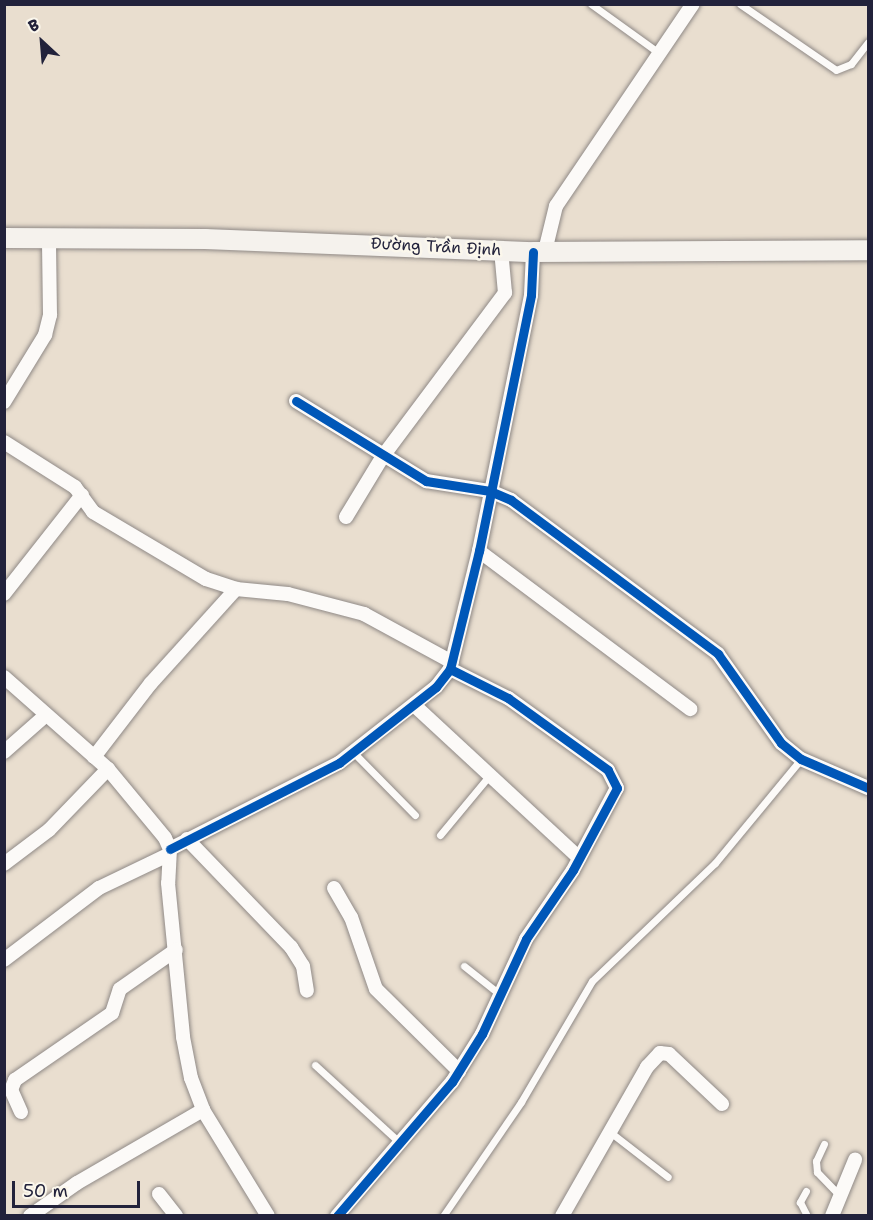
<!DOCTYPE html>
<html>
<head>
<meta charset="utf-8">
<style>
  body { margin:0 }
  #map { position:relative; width:873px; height:1220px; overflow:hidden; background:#e9decf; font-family:"Shantell Sans",sans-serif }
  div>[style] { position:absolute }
  .roads { filter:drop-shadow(0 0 2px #8f8986) drop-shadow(0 0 2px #8f8986) }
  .service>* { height:7px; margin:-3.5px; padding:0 3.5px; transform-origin:3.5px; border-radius:3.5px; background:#fcfaf8 }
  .minor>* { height:14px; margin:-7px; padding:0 7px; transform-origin:7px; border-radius:7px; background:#fcfaf8 }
  .secondary>* { height:20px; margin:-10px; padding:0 10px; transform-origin:10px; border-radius:10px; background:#f5f2ed }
  .cycleway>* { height:9px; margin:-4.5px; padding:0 4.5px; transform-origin:4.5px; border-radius:4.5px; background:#0057b8 }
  span { translate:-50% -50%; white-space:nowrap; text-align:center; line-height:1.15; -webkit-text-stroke:5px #fbf7ec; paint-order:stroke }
  .street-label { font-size:16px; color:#22223b }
  .frame { position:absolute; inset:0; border:6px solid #22223b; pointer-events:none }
  .north { position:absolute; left:12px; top:12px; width:60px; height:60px; -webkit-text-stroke:4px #fbf7ec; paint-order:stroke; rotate:334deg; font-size:16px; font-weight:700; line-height:24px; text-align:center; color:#22223b }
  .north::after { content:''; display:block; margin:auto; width:21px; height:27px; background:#22223b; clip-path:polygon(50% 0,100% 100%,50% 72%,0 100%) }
  .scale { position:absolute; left:12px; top:1181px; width:128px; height:27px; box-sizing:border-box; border:3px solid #22223b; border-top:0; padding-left:8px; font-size:18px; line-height:21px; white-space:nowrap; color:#22223b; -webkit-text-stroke:4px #fbf7ec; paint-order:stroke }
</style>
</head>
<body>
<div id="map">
  <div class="roads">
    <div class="service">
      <i style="left:591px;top:4px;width:84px;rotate:35.8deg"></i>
      <i style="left:740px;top:4px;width:116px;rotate:34.5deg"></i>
      <i style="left:836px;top:70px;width:16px;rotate:-22deg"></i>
      <i style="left:851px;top:64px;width:28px;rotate:-52deg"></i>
      <i style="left:354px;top:753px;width:87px;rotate:45.5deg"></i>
      <i style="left:440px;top:835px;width:77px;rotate:-50.3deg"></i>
      <i style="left:464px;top:966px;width:48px;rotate:38.3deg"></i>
      <i style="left:315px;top:1065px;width:114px;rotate:42.5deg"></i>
      <i style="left:610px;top:1132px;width:73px;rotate:37.8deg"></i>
      <i style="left:824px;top:1144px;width:19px;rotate:115deg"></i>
      <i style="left:816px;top:1161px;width:11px;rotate:85deg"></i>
      <i style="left:817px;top:1172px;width:33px;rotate:46deg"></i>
      <i style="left:806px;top:1191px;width:13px;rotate:119deg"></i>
      <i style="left:800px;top:1202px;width:16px;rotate:63deg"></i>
      <i style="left:443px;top:1216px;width:138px;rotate:-55.6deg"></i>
      <i style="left:521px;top:1102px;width:140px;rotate:-59.6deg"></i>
      <i style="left:592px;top:981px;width:170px;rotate:-43.8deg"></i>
      <i style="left:715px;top:863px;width:135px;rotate:-50.4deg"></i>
    </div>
    <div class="minor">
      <i style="left:545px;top:251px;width:46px;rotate:-76.3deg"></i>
      <i style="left:556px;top:206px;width:244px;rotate:-55.9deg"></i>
      <i style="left:296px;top:401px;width:153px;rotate:31.6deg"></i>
      <i style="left:426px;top:481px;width:65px;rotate:8.9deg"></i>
      <i style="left:490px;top:491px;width:23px;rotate:23deg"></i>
      <i style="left:511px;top:500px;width:258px;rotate:36.6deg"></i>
      <i style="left:718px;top:654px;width:109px;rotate:54.7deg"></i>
      <i style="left:781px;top:743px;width:26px;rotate:39deg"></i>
      <i style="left:801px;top:759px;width:73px;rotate:23.4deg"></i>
      <i style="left:4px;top:402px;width:79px;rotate:-58.5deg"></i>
      <i style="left:45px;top:335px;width:21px;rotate:-76deg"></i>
      <i style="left:50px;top:315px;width:76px;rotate:-90.8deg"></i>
      <i style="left:4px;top:442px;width:84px;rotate:32.4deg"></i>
      <i style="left:75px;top:487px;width:31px;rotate:54deg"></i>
      <i style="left:93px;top:512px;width:131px;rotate:30.7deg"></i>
      <i style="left:206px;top:579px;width:32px;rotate:18deg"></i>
      <i style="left:236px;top:589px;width:52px;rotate:5.5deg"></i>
      <i style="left:288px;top:594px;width:79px;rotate:14.7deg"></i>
      <i style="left:364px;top:614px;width:100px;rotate:28.6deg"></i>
      <i style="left:346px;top:517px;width:71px;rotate:-58.8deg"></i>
      <i style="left:383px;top:456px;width:204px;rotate:-53.2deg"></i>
      <i style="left:505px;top:293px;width:43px;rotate:-95.3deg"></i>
      <i style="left:479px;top:551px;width:264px;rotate:36.8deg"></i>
      <i style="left:4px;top:594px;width:126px;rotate:-51.8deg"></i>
      <i style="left:4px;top:677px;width:139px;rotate:41.5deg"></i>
      <i style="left:108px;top:769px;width:89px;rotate:50.4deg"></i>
      <i style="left:165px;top:838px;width:12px;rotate:66deg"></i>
      <i style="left:170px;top:849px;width:34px;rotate:93deg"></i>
      <i style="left:168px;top:883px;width:155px;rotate:84.4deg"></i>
      <i style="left:183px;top:1037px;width:42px;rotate:79deg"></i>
      <i style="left:191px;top:1078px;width:34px;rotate:69deg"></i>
      <i style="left:203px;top:1110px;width:124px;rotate:58.5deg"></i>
      <i style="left:414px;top:705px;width:225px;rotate:42.8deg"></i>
      <i style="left:4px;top:752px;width:56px;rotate:-41.4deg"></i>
      <i style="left:94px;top:757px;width:93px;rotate:-52.4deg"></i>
      <i style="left:151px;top:683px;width:127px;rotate:-47.9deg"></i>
      <i style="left:187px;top:839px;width:150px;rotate:46.1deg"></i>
      <i style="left:291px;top:947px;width:22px;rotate:58deg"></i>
      <i style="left:303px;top:966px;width:25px;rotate:81deg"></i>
      <i style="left:170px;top:849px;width:190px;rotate:-27deg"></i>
      <i style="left:339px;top:763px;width:123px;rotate:-38.1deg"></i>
      <i style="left:436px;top:687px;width:23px;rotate:-52deg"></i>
      <i style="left:450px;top:669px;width:122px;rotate:-76.2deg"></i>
      <i style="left:479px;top:551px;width:261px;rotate:-78.5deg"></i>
      <i style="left:531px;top:295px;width:43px;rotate:-87.3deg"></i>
      <i style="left:4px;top:864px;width:56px;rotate:-37.1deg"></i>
      <i style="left:49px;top:830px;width:85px;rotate:-46deg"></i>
      <i style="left:334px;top:888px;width:34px;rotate:60deg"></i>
      <i style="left:351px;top:917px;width:76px;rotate:70.9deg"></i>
      <i style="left:376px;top:989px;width:117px;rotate:44.7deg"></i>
      <i style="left:4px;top:960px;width:119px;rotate:-37.2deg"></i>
      <i style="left:99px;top:888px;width:76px;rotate:-25.6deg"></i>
      <i style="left:21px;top:1112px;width:24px;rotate:-114deg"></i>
      <i style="left:11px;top:1090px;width:11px;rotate:-68deg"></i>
      <i style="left:15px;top:1080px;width:118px;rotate:-34.6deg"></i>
      <i style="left:112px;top:1013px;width:25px;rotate:-72deg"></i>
      <i style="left:120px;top:989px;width:68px;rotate:-34.9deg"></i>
      <i style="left:159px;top:1194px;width:28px;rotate:52deg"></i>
      <i style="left:30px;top:1216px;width:57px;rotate:-35.1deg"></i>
      <i style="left:77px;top:1183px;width:146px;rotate:-30.1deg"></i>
      <i style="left:337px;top:1216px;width:177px;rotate:-49.4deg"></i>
      <i style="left:452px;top:1082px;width:57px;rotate:-58deg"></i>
      <i style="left:482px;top:1034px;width:105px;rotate:-65.1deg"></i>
      <i style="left:526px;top:939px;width:83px;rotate:-55.7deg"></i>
      <i style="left:573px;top:870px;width:93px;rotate:-61.8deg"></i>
      <i style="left:617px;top:788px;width:20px;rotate:-117deg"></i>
      <i style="left:608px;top:770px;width:123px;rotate:-144.2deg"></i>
      <i style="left:508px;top:698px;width:65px;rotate:-153.4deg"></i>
      <i style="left:562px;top:1216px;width:172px;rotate:-60.3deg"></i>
      <i style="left:647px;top:1067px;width:19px;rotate:-47deg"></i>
      <i style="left:660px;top:1053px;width:9px;rotate:6deg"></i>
      <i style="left:669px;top:1054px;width:73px;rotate:43.3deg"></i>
      <i style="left:832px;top:1216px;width:61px;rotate:-67.7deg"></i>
    </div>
    <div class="secondary">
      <i style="left:4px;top:238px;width:201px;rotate:0.3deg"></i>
      <i style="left:205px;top:239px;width:328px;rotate:2.3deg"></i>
      <i style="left:533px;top:252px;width:335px;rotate:-0.3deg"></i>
    </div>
  </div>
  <div class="cycleway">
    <i style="left:296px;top:401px;width:153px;rotate:31.6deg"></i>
    <i style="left:426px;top:481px;width:65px;rotate:8.9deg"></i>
    <i style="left:490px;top:491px;width:23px;rotate:23deg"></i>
    <i style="left:511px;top:500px;width:258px;rotate:36.6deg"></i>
    <i style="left:718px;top:654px;width:109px;rotate:54.7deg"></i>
    <i style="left:781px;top:743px;width:26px;rotate:39deg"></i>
    <i style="left:801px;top:759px;width:73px;rotate:23.4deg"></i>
    <i style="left:170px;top:849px;width:190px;rotate:-27deg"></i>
    <i style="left:339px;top:763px;width:123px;rotate:-38.1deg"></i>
    <i style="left:436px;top:687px;width:23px;rotate:-52deg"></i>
    <i style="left:450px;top:669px;width:122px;rotate:-76.2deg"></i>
    <i style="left:479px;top:551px;width:261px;rotate:-78.5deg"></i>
    <i style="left:531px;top:295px;width:43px;rotate:-87.3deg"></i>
    <i style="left:337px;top:1216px;width:177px;rotate:-49.4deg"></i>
    <i style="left:452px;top:1082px;width:57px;rotate:-58deg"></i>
    <i style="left:482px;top:1034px;width:105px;rotate:-65.1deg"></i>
    <i style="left:526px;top:939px;width:83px;rotate:-55.7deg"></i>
    <i style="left:573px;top:870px;width:93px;rotate:-61.8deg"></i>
    <i style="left:617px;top:788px;width:20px;rotate:-117deg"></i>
    <i style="left:608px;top:770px;width:123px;rotate:-144.2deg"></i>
    <i style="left:508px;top:698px;width:65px;rotate:-153.4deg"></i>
  </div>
  <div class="street-label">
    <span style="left:436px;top:247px;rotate:3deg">Đường Trần Định</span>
  </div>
  <div class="frame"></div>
  <div class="north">B</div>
  <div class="scale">50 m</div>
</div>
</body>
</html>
